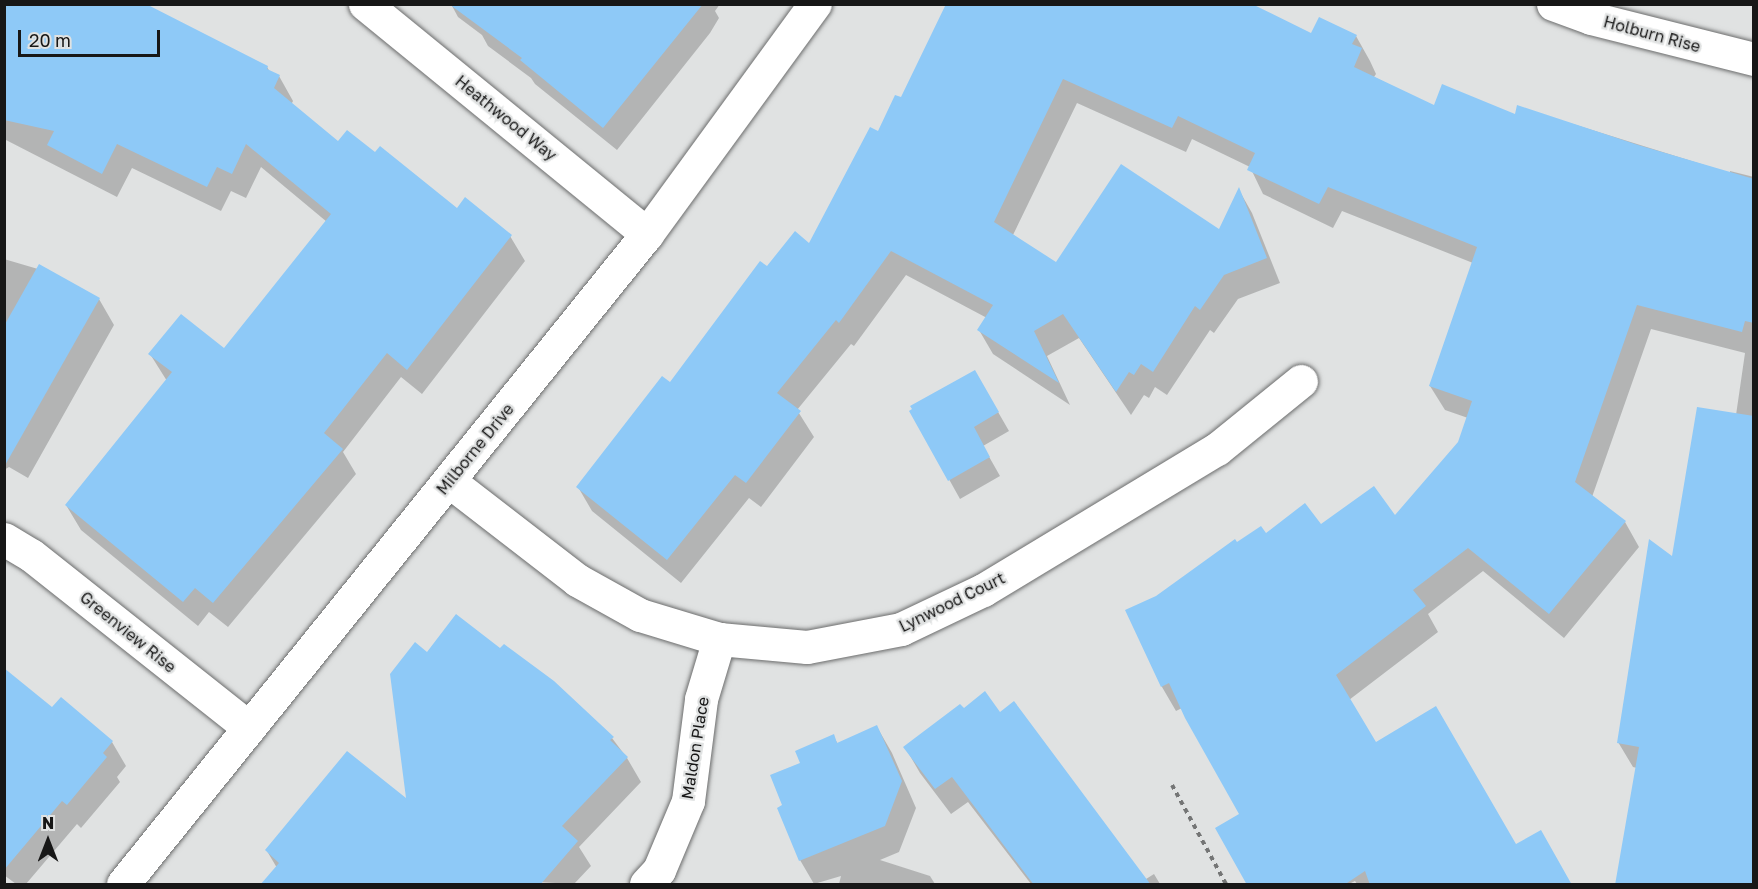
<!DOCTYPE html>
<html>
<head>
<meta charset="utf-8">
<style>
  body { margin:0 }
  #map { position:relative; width:1758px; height:889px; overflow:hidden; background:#e0e2e2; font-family:"Golos Text",sans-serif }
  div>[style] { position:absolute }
  .shadow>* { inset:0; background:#0003 }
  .building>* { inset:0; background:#8ec9f7 }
  .path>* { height:4px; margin-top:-2px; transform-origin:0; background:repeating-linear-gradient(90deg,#747575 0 4.5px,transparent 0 9px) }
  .roads { filter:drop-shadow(0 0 2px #6c6d6d) drop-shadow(0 0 2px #6c6d6d) }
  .minor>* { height:33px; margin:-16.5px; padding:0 16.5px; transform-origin:16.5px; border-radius:16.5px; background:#fff }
  .tertiary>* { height:33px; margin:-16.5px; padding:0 16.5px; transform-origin:16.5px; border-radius:16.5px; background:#fff }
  span { translate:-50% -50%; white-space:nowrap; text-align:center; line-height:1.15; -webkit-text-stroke:4.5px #e0e2e2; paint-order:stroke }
  .street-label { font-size:16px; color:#171717 }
  .frame { position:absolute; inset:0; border:6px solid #171717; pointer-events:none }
  .north { position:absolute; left:18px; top:811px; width:60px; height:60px; -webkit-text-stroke:4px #e0e2e2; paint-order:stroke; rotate:0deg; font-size:16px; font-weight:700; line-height:24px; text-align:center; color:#171717 }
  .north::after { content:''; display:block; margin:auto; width:21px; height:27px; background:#171717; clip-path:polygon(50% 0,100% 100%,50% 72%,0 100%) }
  .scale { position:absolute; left:18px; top:30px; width:142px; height:27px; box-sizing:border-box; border:3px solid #171717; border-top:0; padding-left:8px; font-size:18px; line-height:21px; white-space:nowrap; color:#171717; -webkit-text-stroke:4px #e0e2e2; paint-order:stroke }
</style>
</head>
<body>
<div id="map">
  <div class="shadow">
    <i style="clip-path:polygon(4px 4px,267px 67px,270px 72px,279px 76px,293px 101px,291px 105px,339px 143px,375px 154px,457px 210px,510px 236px,525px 261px,422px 394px,401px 377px,343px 452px,356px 474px,228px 627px,209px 612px,198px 626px,81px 530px,66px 505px,167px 381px,150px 354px,224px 350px,327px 222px,261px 167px,246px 198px,231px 191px,221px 211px,132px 168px,117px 197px,4px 139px)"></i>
    <i style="clip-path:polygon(451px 4px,720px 4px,715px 11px,719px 18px,710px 33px,617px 150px,535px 84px,531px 78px,488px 46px,482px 35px,458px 17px)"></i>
    <i style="clip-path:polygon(947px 4px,1311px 35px,1356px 36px,1370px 61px,1376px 74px,1374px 77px,1435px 107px,1515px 116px,1518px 107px,1730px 173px,1730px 171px,1754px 177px,1754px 884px,1637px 768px,1633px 767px,1618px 742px,1673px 559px,1736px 415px,1745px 353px,1651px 329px,1592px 497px,1625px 522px,1639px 547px,1564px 638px,1483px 571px,1428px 614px,1438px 632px,1349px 700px,1375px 744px,1571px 884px,1357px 884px,1355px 881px,1349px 884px,1249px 884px,1241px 815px,1182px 708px,1176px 711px,1162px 687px,1157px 597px,1236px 544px,1266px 535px,1395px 518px,1460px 443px,1468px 418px,1445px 410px,1430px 386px,1473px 263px,1342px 211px,1333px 228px,1263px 194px,1250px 167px,1192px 139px,1186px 152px,1077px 103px,1013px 235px,1056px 264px,1219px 231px,1239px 190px,1252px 213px,1280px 283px,1238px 299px,1214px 333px,1210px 330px,1167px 395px,1155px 387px,1149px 398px,1144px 395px,1131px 415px,1079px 338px,1047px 356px,1070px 405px,993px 354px,979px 330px,987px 318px,906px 275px,854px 346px,851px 344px,797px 410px,814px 437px,761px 507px,749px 498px,681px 583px,592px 511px,578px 487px,671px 385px,768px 268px,810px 245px,902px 99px)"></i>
    <i style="clip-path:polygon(4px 259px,38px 269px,99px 299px,114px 325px,28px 478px,9px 467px,4px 470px)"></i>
    <i style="clip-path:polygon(975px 372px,1009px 431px,983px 446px,1000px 476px,960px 499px,911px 411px)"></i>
    <i style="clip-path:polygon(428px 654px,612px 738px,627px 758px,641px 782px,579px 847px,591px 866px,574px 884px,277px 868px,267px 851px,408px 801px)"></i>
    <i style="clip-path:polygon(4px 670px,52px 709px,61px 699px,112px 742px,126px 766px,117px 777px,120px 782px,81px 828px,77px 824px,26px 884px,16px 884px,4px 875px)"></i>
    <i style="clip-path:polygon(963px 710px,1000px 714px,1146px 879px,1154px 874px,1160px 884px,1031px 884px,968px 802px,951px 814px,920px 773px,905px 747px)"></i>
    <i style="clip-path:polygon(877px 727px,892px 753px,916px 808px,899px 852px,880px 860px,930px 876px,935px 884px,839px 884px,841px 876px,814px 884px,800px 860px,784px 806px,802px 764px,833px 736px,838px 744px)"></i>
  </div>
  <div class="building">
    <i style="clip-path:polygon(4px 4px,146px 4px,268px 66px,267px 69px,280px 75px,274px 88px,338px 141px,347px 130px,375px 152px,380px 146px,457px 208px,465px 197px,512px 235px,407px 370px,387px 353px,324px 433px,343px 449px,213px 603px,195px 588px,183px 602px,65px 505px,172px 372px,148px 354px,181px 314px,224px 348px,331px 214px,246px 144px,232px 174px,217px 167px,207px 187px,117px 144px,102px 174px,47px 145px,54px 131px,4px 120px)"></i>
    <i style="clip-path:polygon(449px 4px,703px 4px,603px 128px,520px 60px,522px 58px)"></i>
    <i style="clip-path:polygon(946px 4px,1252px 4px,1311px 33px,1319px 17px,1357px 35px,1352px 44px,1362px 48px,1354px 67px,1434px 105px,1442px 84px,1515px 114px,1517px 105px,1638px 145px,1754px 179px,1754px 323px,1745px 321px,1742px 332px,1637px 305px,1575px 482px,1626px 521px,1549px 614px,1468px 548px,1413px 590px,1426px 606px,1336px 675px,1376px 742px,1436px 706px,1516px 844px,1541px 830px,1572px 885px,1370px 885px,1365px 871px,1344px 885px,1247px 885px,1215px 828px,1239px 814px,1185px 718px,1169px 683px,1161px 687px,1125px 610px,1156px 596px,1235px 539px,1237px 542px,1261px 526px,1266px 533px,1305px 503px,1321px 524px,1374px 486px,1395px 515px,1458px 442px,1472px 401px,1429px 386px,1477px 247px,1328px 187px,1319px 204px,1247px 170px,1255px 153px,1178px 116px,1172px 128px,1063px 79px,994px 222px,1056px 262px,1121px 164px,1219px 229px,1239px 187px,1267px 258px,1224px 275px,1200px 310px,1195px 306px,1153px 372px,1141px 364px,1134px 375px,1129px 372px,1116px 392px,1063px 314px,1034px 331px,1059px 383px,977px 330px,993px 305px,891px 251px,839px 323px,836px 320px,777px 393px,801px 411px,746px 483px,735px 475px,667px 560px,576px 487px,662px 376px,670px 382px,760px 261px,767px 266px,795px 231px,809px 243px,870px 127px,878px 131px,895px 95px,901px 97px)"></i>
    <i style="clip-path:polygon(39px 264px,100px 298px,4px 467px,4px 326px)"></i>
    <i style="clip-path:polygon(975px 370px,999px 412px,974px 427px,990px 457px,948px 481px,909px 411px,912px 409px,910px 406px)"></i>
    <i style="clip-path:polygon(1697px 407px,1754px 416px,1754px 885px,1615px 885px,1639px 747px,1617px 743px,1649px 539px,1672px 556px)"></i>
    <i style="clip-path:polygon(456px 614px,500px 648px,504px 644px,554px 681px,614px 737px,610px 740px,628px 757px,562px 826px,578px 841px,540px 885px,260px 885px,279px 863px,265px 850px,347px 751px,406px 798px,390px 674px,415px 642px,427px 652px)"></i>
    <i style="clip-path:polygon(4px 668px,52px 707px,61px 697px,113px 741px,103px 753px,107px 757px,67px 805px,62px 801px,4px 870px)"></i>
    <i style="clip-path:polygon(985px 691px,1000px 712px,1014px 701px,1151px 885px,1034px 885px,952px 777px,935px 789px,903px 747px,960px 704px,964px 708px)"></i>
    <i style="clip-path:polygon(877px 725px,902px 781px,885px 826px,799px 861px,777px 808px,782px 805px,770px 775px,800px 763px,795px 751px,834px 734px,837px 743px)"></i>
  </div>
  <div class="path">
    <i style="left:1172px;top:785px;width:113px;rotate:61.4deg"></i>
  </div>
  <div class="roads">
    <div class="minor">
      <i style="left:365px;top:4px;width:364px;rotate:39.2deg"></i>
      <i style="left:449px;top:481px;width:162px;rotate:37.7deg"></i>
      <i style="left:577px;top:580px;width:72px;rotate:29.1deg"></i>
      <i style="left:640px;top:615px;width:83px;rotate:16.9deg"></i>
      <i style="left:719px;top:639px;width:88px;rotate:5.2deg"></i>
      <i style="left:807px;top:647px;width:96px;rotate:-10.8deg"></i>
      <i style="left:901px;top:629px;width:91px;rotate:-25.4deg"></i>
      <i style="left:983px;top:590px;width:273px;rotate:-31.1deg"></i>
      <i style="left:1217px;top:449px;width:108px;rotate:-39deg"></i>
      <i style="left:4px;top:539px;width:31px;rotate:31deg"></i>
      <i style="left:31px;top:555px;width:278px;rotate:38.4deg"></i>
      <i style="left:646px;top:884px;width:19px;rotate:-47deg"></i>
      <i style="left:659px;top:870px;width:75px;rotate:-67.2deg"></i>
      <i style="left:688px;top:801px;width:103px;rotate:-82.7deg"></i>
      <i style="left:701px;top:699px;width:63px;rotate:-73.3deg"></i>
    </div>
    <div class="tertiary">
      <i style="left:1553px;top:4px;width:40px;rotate:20.2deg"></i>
      <i style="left:1591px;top:18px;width:168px;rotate:14.1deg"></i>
      <i style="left:123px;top:884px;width:835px;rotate:-51.13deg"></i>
      <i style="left:647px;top:234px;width:285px;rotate:-53.9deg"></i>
    </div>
  </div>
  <div class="street-label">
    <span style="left:1652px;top:34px;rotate:15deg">Holburn Rise</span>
    <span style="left:506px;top:118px;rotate:39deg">Heathwood Way</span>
    <span style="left:475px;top:449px;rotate:-51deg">Milborne Drive</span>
    <span style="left:952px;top:602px;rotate:-26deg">Lynwood Court</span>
    <span style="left:128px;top:632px;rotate:39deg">Greenview Rise</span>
    <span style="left:695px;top:748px;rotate:-81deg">Maldon Place</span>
  </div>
  <div class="frame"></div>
  <div class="north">N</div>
  <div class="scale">20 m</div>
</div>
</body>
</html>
